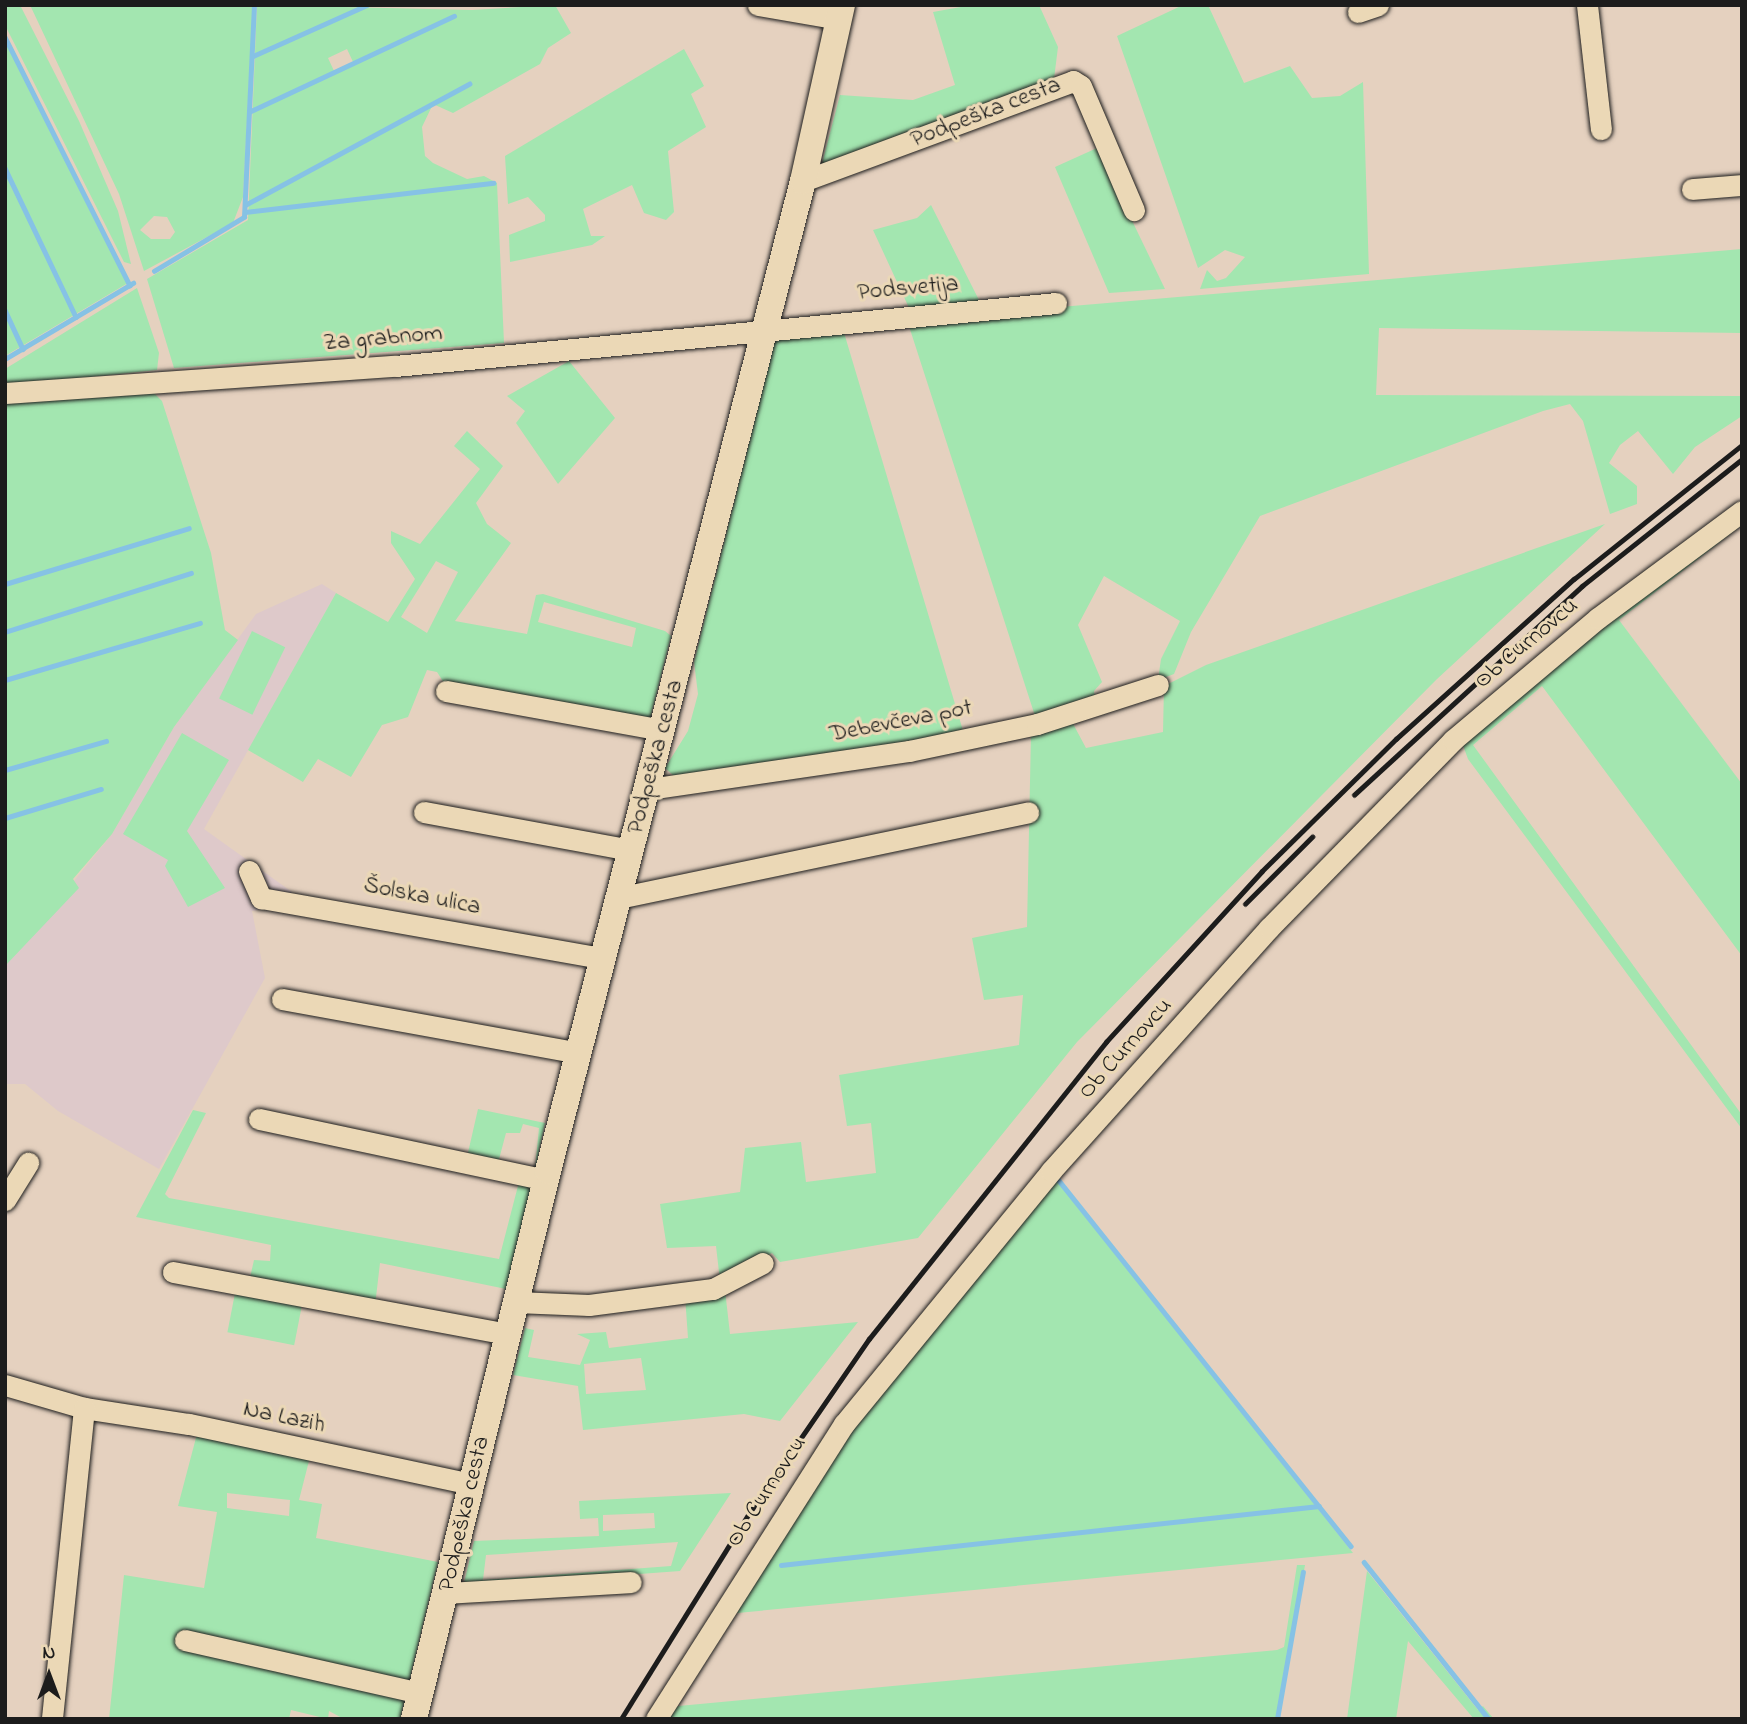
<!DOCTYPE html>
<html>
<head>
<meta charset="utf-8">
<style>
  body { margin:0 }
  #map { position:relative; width:1747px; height:1724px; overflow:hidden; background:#e5d1bf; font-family:"Indie Flower",sans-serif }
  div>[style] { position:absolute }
  .built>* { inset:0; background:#dec9ca }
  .green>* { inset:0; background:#a3e6b0; transform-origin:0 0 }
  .stream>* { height:4.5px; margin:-2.25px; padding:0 2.25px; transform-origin:2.25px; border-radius:2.25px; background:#86c2e5 }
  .roads { filter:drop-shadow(0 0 2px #1c1c1c) drop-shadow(0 0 2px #1c1c1c) }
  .minor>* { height:21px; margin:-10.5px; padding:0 10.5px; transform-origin:10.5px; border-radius:10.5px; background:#ebd8b6 }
  .major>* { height:26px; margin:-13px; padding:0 13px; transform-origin:13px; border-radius:13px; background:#ebd8b6 }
  .rail>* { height:4.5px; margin:-2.25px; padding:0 2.25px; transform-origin:2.25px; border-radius:2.25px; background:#1c1c1c }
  span { translate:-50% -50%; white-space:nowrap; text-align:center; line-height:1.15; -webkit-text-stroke:6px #ebd8b6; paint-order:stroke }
  .street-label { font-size:24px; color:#1c1c1c }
  .frame { position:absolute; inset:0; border:7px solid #1c1c1c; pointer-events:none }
  .north { position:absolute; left:14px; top:1640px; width:70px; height:70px; -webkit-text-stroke:5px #ebd8b6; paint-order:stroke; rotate:0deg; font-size:19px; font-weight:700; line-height:28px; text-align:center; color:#1c1c1c }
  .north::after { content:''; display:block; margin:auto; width:24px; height:32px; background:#1c1c1c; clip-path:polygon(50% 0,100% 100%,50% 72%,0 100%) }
</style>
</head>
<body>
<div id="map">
  <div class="built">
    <i style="clip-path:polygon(322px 584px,336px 593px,204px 829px,292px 892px,290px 905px,252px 911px,265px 978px,159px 1169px,58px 1111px,25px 1084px,5px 1084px,5px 966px,112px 834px,174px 727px,256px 614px)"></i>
  </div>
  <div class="green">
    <i style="clip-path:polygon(5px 5px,20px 5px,79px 121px,118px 211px,131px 264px,124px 262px,5px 25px)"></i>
    <i style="clip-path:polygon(evenodd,30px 5px,253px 5px,243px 197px,233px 223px,144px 271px,119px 194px,30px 5px,154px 216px,167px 217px,175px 232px,170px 239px,151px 239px,140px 230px,154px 216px)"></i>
    <i style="clip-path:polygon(evenodd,257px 5px,472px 10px,555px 5px,571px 33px,548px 48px,540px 64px,453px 113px,433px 104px,422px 127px,425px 156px,433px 163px,467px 179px,484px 176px,497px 183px,504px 343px,174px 368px,147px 279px,248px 220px,257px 5px,347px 49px,354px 64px,335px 73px,328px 58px,347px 49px)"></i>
    <i style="clip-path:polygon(972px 5px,1039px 5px,1058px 47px,1054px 79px,820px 171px,840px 95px,913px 100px,955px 85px,933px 12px)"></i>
    <i style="clip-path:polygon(1183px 5px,1208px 5px,1244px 83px,1290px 66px,1312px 98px,1340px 96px,1363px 82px,1369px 274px,1200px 289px,1207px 270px,1217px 281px,1226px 278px,1245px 257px,1225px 250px,1198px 268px,1117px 36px)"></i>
    <i style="clip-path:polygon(5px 37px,128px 283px,5px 356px)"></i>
    <i style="clip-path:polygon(684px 49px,704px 86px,691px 94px,706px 127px,668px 151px,674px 212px,666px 220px,644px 213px,632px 185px,583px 209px,591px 236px,605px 236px,592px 245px,510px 262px,509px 235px,545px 221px,545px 215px,528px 197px,508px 204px,505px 156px)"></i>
    <i style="clip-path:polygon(1097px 148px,1165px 289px,1109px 293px,1055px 167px)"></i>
    <i style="clip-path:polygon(931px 205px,981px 304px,910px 310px,873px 230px,917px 218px)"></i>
    <i style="clip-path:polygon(1742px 249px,1742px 333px,1379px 328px,1376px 395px,1742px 396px,1742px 416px,1695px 447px,1673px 474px,1638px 431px,1620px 445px,1609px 463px,1637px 486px,1637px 504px,1610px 514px,1583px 421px,1570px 404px,1543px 411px,1260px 516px,1191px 632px,1174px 674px,1158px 680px,1161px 659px,1180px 621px,1104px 576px,1078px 625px,1102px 682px,1094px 691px,1096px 703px,1036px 719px,907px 320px)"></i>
    <i style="clip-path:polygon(137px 288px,159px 353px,157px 370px,5px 386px,5px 369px)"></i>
    <i style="clip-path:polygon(842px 326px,964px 734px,674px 776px,665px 768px,688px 731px,698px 694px,694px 662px,776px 336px)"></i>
    <i style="clip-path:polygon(569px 361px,615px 418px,558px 484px,516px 423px,525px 411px,507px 396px)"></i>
    <i style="clip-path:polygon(148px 387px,162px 401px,211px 553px,225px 630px,238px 640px,174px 727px,112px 834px,73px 879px,79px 888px,5px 966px,5px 398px)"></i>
    <i style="clip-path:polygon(evenodd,467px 431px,503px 466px,476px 503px,487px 524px,511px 543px,455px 621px,527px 634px,536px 595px,543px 594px,665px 631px,671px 636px,649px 723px,448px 689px,437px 672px,427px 670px,408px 717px,382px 725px,351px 777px,318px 759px,303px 782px,248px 750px,336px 593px,388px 622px,415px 579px,391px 543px,391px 531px,420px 544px,480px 469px,454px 446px,467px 431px,436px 561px,458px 572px,427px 633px,401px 617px,436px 561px,467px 431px,544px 602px,636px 628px,632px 647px,538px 622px,544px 602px)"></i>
    <i style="clip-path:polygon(1742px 515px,1742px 525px,1619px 620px,1742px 784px,1742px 956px,1542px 686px,1473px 745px,1742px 1115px,1742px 1129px,1468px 759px,1461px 740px)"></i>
    <i style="clip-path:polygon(1605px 524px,1437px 679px,1077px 1042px,918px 1238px,780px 1262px,772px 1253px,720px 1281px,716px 1246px,667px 1248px,660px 1204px,740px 1192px,745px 1148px,801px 1142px,806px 1182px,876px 1173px,871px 1123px,847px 1126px,839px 1075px,1019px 1045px,1023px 995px,984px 1000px,972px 938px,1027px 927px,1031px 733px,1071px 720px,1086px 748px,1163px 732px,1164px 686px,1206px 665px)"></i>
    <i style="left:252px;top:631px;width:37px;height:75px;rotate:26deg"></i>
    <i style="clip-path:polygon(182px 733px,229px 760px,187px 831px,225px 888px,188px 907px,165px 866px,168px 860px,123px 834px)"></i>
    <i style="clip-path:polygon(478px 1109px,545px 1123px,535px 1169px,539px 1128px,523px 1124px,520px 1133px,506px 1133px,498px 1163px,467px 1157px)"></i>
    <i style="clip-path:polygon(193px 1110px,206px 1113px,165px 1194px,169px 1198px,499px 1259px,519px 1182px,531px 1186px,506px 1289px,380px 1263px,375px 1306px,249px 1282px,254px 1260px,270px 1261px,271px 1245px,136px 1217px)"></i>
    <i style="clip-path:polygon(1053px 1174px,1353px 1553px,727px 1614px,807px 1483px)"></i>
    <i style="left:236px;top:1288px;width:68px;height:45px;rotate:11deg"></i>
    <i style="clip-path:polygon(evenodd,725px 1290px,730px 1334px,858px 1322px,780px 1421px,744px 1414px,583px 1430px,578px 1386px,513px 1375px,525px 1328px,534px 1330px,528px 1357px,580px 1365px,590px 1340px,577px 1334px,606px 1332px,609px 1348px,688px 1338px,685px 1296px,725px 1290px,641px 1358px,646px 1390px,586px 1394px,584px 1364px,641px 1358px)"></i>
    <i style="clip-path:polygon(evenodd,197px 1434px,310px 1457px,299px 1500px,322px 1504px,316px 1538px,438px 1562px,400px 1719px,344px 1719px,329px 1711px,328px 1719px,291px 1710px,289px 1719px,109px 1719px,124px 1575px,204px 1588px,217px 1512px,178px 1506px,197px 1434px,227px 1493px,290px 1500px,289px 1516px,227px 1508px,227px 1493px)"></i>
    <i style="clip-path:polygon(evenodd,731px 1493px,680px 1571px,463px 1587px,474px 1541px,599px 1536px,598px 1518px,580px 1519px,579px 1501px,731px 1493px,654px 1513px,655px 1528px,603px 1531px,603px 1515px,654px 1513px,731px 1493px,678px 1542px,671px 1566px,483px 1580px,486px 1555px,678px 1542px)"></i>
    <i style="clip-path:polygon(1297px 1565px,1305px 1565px,1279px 1719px,661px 1719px,668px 1707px,1277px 1650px,1284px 1647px)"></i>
    <i style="clip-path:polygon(1367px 1571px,1478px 1710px,1483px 1706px,1494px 1719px,1474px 1719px,1408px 1641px,1396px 1719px,1347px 1719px)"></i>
  </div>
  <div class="stream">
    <i style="left:5px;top:37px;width:278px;rotate:63.3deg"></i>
    <i style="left:253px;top:56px;width:125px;rotate:-24.1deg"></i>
    <i style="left:251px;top:111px;width:224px;rotate:-25.1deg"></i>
    <i style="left:5px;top:168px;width:165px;rotate:64.5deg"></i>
    <i style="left:245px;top:205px;width:255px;rotate:-28.4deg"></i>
    <i style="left:245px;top:212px;width:250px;rotate:-6.7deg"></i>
    <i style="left:154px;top:271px;width:105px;rotate:-31deg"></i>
    <i style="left:244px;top:217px;width:212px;rotate:-87.3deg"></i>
    <i style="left:5px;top:310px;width:43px;rotate:65.2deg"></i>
    <i style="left:5px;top:359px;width:149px;rotate:-30.7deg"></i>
    <i style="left:5px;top:584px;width:192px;rotate:-16.9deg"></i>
    <i style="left:5px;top:632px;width:195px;rotate:-17.6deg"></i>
    <i style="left:5px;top:680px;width:203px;rotate:-16.3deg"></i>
    <i style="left:5px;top:770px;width:105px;rotate:-16deg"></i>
    <i style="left:5px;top:818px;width:100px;rotate:-16.8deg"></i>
    <i style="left:1057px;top:1178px;width:471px;rotate:51.4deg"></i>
    <i style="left:1364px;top:1562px;width:201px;rotate:51.5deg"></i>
    <i style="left:781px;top:1565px;width:541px;rotate:-6.26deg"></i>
    <i style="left:1277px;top:1719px;width:149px;rotate:-80deg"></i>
  </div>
  <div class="roads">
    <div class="minor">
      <i style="left:758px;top:5px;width:82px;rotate:9.8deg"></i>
      <i style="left:1587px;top:5px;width:125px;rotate:83.6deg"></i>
      <i style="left:1358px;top:12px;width:21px;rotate:-19deg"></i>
      <i style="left:803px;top:181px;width:288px;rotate:-20.3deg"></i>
      <i style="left:1073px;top:81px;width:9px;rotate:32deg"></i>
      <i style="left:1081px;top:86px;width:135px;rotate:66.9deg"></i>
      <i style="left:1692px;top:189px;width:50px;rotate:-4.6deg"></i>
      <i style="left:5px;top:393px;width:391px;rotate:-4deg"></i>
      <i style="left:395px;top:366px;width:664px;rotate:-5.44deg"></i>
      <i style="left:446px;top:691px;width:220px;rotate:10.2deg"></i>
      <i style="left:648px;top:789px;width:264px;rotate:-8.3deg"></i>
      <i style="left:909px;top:751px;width:131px;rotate:-11.9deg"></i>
      <i style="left:1037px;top:724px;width:127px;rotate:-17.9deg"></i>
      <i style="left:424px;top:812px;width:210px;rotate:10.4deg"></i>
      <i style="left:249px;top:871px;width:30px;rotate:66deg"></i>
      <i style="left:261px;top:898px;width:346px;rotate:10deg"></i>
      <i style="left:618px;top:898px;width:419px;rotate:-11.8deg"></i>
      <i style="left:282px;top:999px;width:301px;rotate:10.3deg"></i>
      <i style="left:259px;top:1119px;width:293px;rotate:12deg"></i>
      <i style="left:5px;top:1200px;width:44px;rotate:-58.1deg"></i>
      <i style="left:173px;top:1272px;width:341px;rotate:10.5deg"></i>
      <i style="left:516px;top:1302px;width:73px;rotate:2.4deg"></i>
      <i style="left:589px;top:1305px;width:125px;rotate:-7.4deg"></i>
      <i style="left:713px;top:1289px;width:56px;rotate:-27.5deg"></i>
      <i style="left:5px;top:1385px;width:82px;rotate:16.2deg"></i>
      <i style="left:84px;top:1408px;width:106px;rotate:8.7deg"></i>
      <i style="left:189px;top:1424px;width:289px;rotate:12deg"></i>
      <i style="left:446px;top:1593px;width:185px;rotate:-3.4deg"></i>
      <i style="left:185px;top:1640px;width:242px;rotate:12.7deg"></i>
      <i style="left:52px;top:1718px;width:312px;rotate:-84.1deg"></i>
      <i style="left:656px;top:1719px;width:350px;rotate:-57.5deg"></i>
      <i style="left:844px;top:1424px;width:327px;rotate:-50.7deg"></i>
      <i style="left:1051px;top:1171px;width:326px;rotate:-48.1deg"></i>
      <i style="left:1269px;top:928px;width:263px;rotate:-45.6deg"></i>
      <i style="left:1453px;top:740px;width:189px;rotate:-40.1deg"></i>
      <i style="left:1598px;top:618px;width:179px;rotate:-36.6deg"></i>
    </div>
    <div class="major">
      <i style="left:414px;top:1719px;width:564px;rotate:-76.26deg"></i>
      <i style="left:548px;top:1171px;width:1022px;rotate:-75.56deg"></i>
      <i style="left:803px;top:181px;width:180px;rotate:-77.5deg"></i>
    </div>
  </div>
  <div class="rail">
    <i style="left:1354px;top:795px;width:309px;rotate:-42.5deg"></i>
    <i style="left:1582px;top:586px;width:204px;rotate:-38.4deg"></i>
    <i style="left:1245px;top:904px;width:95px;rotate:-45deg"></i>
    <i style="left:621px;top:1719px;width:244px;rotate:-58.1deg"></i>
    <i style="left:750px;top:1512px;width:210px;rotate:-55.5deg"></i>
    <i style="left:869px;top:1339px;width:380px;rotate:-51.4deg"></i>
    <i style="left:1106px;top:1042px;width:231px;rotate:-47.6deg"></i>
    <i style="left:1262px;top:871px;width:188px;rotate:-44.6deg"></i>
    <i style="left:1396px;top:739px;width:239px;rotate:-42deg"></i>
    <i style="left:1574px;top:579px;width:215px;rotate:-38.6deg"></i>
  </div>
  <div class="street-label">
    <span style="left:986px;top:113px;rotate:-21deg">Podpeška cesta</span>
    <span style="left:908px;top:289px;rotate:-5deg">Podsvetija</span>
    <span style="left:383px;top:339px;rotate:-5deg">Za grabnom</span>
    <span style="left:1527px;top:644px;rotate:-40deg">Ob Curnovcu</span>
    <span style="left:901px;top:722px;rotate:-11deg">Debevčeva pot</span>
    <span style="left:656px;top:757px;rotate:-75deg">Podpeška cesta</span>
    <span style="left:422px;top:897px;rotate:11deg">Šolska ulica</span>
    <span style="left:1126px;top:1049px;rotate:-48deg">Ob Curnovcu</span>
    <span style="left:284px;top:1418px;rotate:12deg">Na Lazih</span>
    <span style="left:767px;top:1492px;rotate:-57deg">Ob Curnovcu</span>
    <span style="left:465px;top:1514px;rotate:-77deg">Podpeška cesta</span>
  </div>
  <div class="frame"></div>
  <div class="north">N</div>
</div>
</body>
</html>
